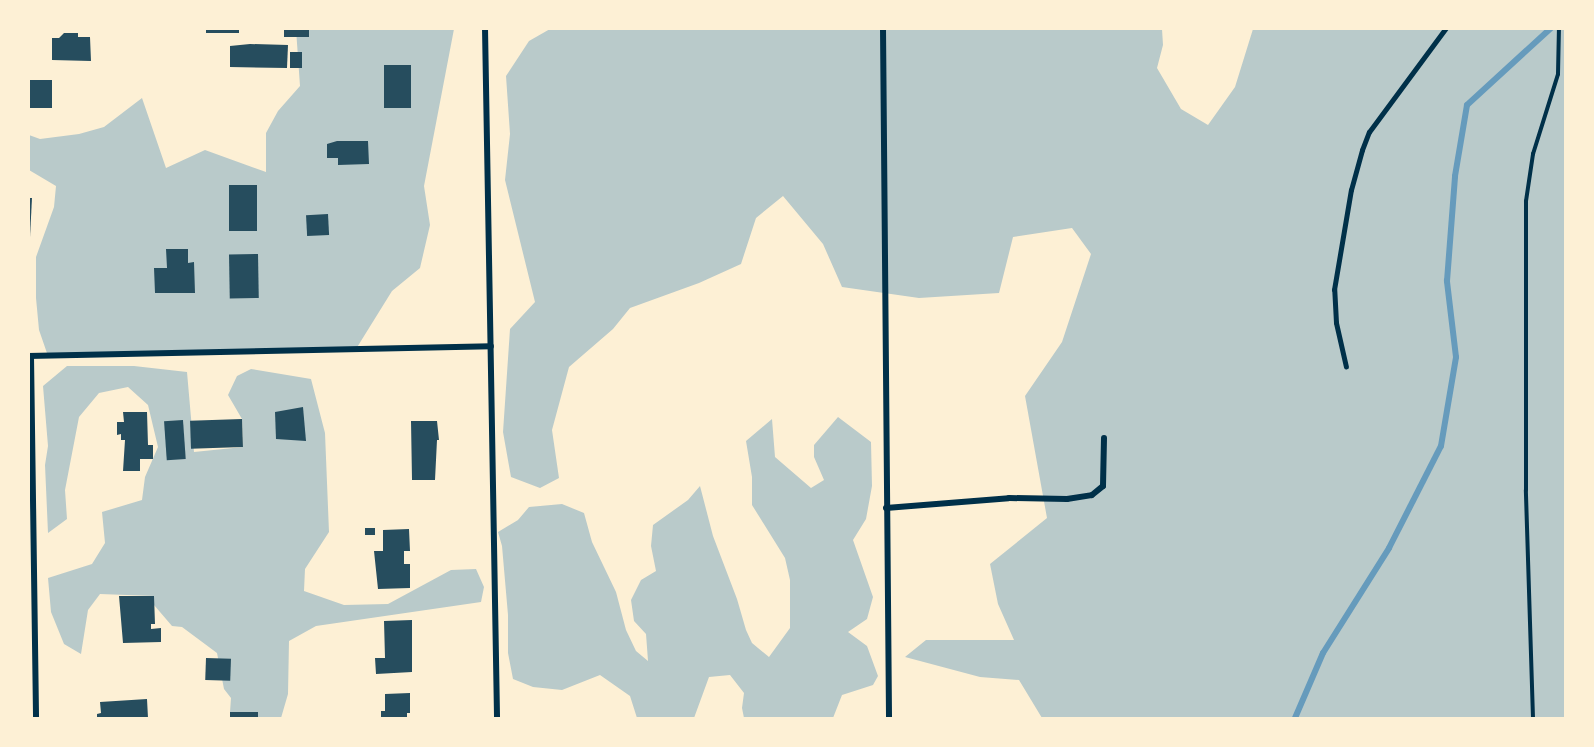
<!DOCTYPE html>
<html>
<head>
<meta charset="utf-8">
<style>
  body { margin:0 }
  #map { position:relative; width:1594px; height:747px; overflow:hidden; background:#fdf0d5; font-family:Jost,sans-serif }
  div>[style] { position:absolute }
  .green>* { inset:0; background:#b9caca }
  .stream>* { height:6px; margin:-3px; padding:0 3px; transform-origin:3px; border-radius:3px; background:#669bbc }
  .building>* { inset:0; background:#264d5e; transform-origin:0 0 }
  .path>* { height:4px; margin:-2px; padding:0 2px; transform-origin:2px; border-radius:2px; background:#003049 }
  .service>* { height:4.5px; margin:-2.25px; padding:0 2.25px; transform-origin:2.25px; border-radius:2.25px; background:#003049 }
  .minor>* { height:6px; margin:-3px; padding:0 3px; transform-origin:3px; border-radius:3px; background:#003049 }
  span { translate:-50% -50%; white-space:nowrap; text-align:center; line-height:1.15; -webkit-text-stroke:5px #fdf0d5; paint-order:stroke }
  .frame { position:absolute; inset:0; border:30px solid #fdf0d5; pointer-events:none }
</style>
</head>
<body>
<div id="map">
  <div class="green">
    <i style="clip-path:polygon(296px 29px,454px 29px,424px 186px,430px 225px,420px 268px,392px 291px,356px 349px,48px 356px,39px 330px,36px 298px,36px 257px,54px 207px,56px 186px,29px 170px,29px 135px,40px 139px,79px 134px,104px 127px,142px 98px,166px 168px,205px 150px,266px 172px,266px 133px,278px 111px,300px 86px)"></i>
    <i style="clip-path:polygon(550px 29px,1162px 29px,1163px 45px,1157px 68px,1181px 109px,1208px 125px,1235px 87px,1253px 29px,1565px 29px,1565px 718px,1042px 718px,1019px 680px,980px 677px,905px 657px,926px 640px,1014px 640px,998px 604px,990px 564px,1047px 518px,1025px 396px,1062px 342px,1091px 254px,1072px 228px,1013px 237px,999px 293px,919px 298px,842px 287px,823px 244px,783px 196px,756px 218px,741px 264px,699px 283px,630px 308px,613px 329px,569px 367px,552px 430px,559px 478px,540px 488px,511px 477px,503px 432px,510px 329px,535px 302px,505px 180px,510px 134px,506px 76px,529px 41px)"></i>
    <i style="clip-path:polygon(67px 366px,134px 366px,187px 372px,194px 452px,243px 447px,242px 419px,228px 395px,237px 376px,251px 369px,311px 379px,325px 433px,329px 532px,305px 569px,304px 591px,344px 605px,388px 604px,451px 570px,476px 569px,484px 587px,481px 602px,316px 626px,289px 641px,288px 694px,281px 718px,258px 718px,257px 712px,230px 712px,231px 698px,224px 689px,217px 653px,182px 627px,172px 626px,154px 605px,154px 596px,100px 594px,88px 610px,81px 654px,64px 644px,51px 612px,48px 578px,92px 564px,105px 543px,102px 512px,142px 500px,145px 477px,158px 447px,148px 405px,128px 387px,99px 393px,79px 417px,65px 490px,67px 519px,48px 533px,45px 465px,48px 446px,43px 386px)"></i>
    <i style="clip-path:polygon(838px 417px,871px 442px,872px 486px,866px 519px,853px 540px,873px 597px,867px 619px,848px 632px,867px 646px,878px 676px,873px 685px,842px 695px,833px 718px,744px 718px,742px 708px,744px 693px,730px 675px,709px 677px,694px 718px,637px 718px,630px 696px,600px 675px,562px 690px,533px 687px,513px 679px,508px 653px,508px 615px,502px 546px,498px 532px,518px 520px,529px 507px,562px 504px,584px 513px,592px 542px,616px 592px,626px 630px,636px 651px,648px 661px,646px 634px,634px 621px,631px 600px,641px 580px,656px 571px,651px 546px,653px 525px,688px 500px,700px 486px,713px 536px,737px 599px,746px 630px,752px 643px,769px 657px,790px 628px,790px 580px,785px 558px,752px 505px,752px 477px,746px 441px,772px 419px,775px 457px,811px 488px,824px 480px,814px 457px,814px 445px)"></i>
  </div>
  <div class="stream">
    <i style="left:1295px;top:718px;width:71px;rotate:-66.7deg"></i>
    <i style="left:1323px;top:653px;width:124px;rotate:-57.8deg"></i>
    <i style="left:1389px;top:548px;width:114px;rotate:-63deg"></i>
    <i style="left:1441px;top:446px;width:90px;rotate:-80.4deg"></i>
    <i style="left:1456px;top:357px;width:77px;rotate:-96.8deg"></i>
    <i style="left:1447px;top:281px;width:105px;rotate:-85.6deg"></i>
    <i style="left:1455px;top:176px;width:72px;rotate:-80.4deg"></i>
    <i style="left:1467px;top:105px;width:114px;rotate:-42.5deg"></i>
  </div>
  <div class="building">
    <i style="left:206px;top:28px;width:33px;height:5px"></i>
    <i style="left:284px;top:28px;width:25px;height:9px"></i>
    <i style="clip-path:polygon(64px 33px,78px 33px,78px 37px,90px 37px,91px 61px,52px 60px,52px 38px,59px 38px)"></i>
    <i style="clip-path:polygon(250px 44px,288px 45px,287px 68px,230px 67px,230px 46px)"></i>
    <i style="left:290px;top:52px;width:12px;height:16px"></i>
    <i style="left:384px;top:65px;width:27px;height:43px"></i>
    <i style="left:28px;top:80px;width:24px;height:28px"></i>
    <i style="clip-path:polygon(337px 141px,368px 141px,369px 164px,338px 165px,338px 158px,327px 158px,327px 144px)"></i>
    <i style="left:229px;top:185px;width:28px;height:46px"></i>
    <i style="clip-path:polygon(28px 198px,32px 198px,30px 237px,28px 237px)"></i>
    <i style="left:328px;top:214px;width:21px;height:22px;rotate:87deg"></i>
    <i style="clip-path:polygon(166px 249px,188px 249px,188px 263px,194px 262px,195px 293px,155px 293px,154px 268px,167px 268px)"></i>
    <i style="left:258px;top:254px;width:44px;height:29px;rotate:89deg"></i>
    <i style="clip-path:polygon(303px 407px,306px 441px,276px 439px,275px 412px)"></i>
    <i style="clip-path:polygon(123px 412px,147px 412px,148px 445px,153px 445px,153px 459px,140px 459px,140px 471px,123px 471px,125px 440px,121px 440px,121px 434px,117px 435px,117px 422px,124px 422px)"></i>
    <i style="left:242px;top:419px;width:28px;height:52px;rotate:88deg"></i>
    <i style="left:183px;top:420px;width:39px;height:19px;rotate:86deg"></i>
    <i style="clip-path:polygon(411px 421px,437px 421px,439px 440px,437px 440px,435px 480px,412px 480px)"></i>
    <i style="left:365px;top:528px;width:10px;height:7px"></i>
    <i style="clip-path:polygon(409px 529px,410px 551px,404px 551px,404px 564px,410px 564px,410px 588px,378px 589px,374px 551px,383px 551px,383px 530px)"></i>
    <i style="clip-path:polygon(119px 596px,154px 596px,155px 624px,151px 624px,151px 629px,161px 628px,161px 642px,123px 643px)"></i>
    <i style="clip-path:polygon(412px 620px,412px 672px,376px 674px,375px 658px,385px 658px,384px 621px)"></i>
    <i style="left:206px;top:658px;width:25px;height:22px;rotate:2deg"></i>
    <i style="clip-path:polygon(410px 693px,410px 713px,407px 713px,407px 718px,381px 718px,381px 711px,385px 711px,385px 694px)"></i>
    <i style="clip-path:polygon(147px 699px,148px 718px,97px 718px,97px 714px,101px 713px,100px 702px)"></i>
    <i style="left:230px;top:712px;width:28px;height:6px"></i>
  </div>
  <div class="path">
    <i style="left:1533px;top:718px;width:228px;rotate:-91.8deg"></i>
    <i style="left:1526px;top:490px;width:289px;rotate:-90deg"></i>
    <i style="left:1526px;top:201px;width:48px;rotate:-81.5deg"></i>
    <i style="left:1533px;top:154px;width:84px;rotate:-72.6deg"></i>
    <i style="left:1558px;top:74px;width:46px;rotate:-88.8deg"></i>
  </div>
  <div class="service">
    <i style="left:1346px;top:367px;width:45px;rotate:-102.8deg"></i>
    <i style="left:1336px;top:323px;width:33px;rotate:-93deg"></i>
    <i style="left:1334px;top:290px;width:101px;rotate:-80.4deg"></i>
    <i style="left:1351px;top:190px;width:41px;rotate:-74.6deg"></i>
    <i style="left:1362px;top:150px;width:19px;rotate:-69deg"></i>
    <i style="left:1369px;top:132px;width:129px;rotate:-53.5deg"></i>
  </div>
  <div class="minor">
    <i style="left:485px;top:28px;width:690px;rotate:89deg"></i>
    <i style="left:883px;top:28px;width:690px;rotate:89.5deg"></i>
    <i style="left:28px;top:356px;width:463px;rotate:-1.2deg"></i>
    <i style="left:31px;top:356px;width:362px;rotate:89.2deg"></i>
    <i style="left:886px;top:508px;width:123px;rotate:-4.6deg"></i>
    <i style="left:1009px;top:498px;width:58px;rotate:1deg"></i>
    <i style="left:1067px;top:499px;width:25px;rotate:-9deg"></i>
    <i style="left:1092px;top:495px;width:14px;rotate:-39deg"></i>
    <i style="left:1103px;top:486px;width:48px;rotate:-88.8deg"></i>
  </div>
  <div class="frame"></div>
</div>
</body>
</html>
